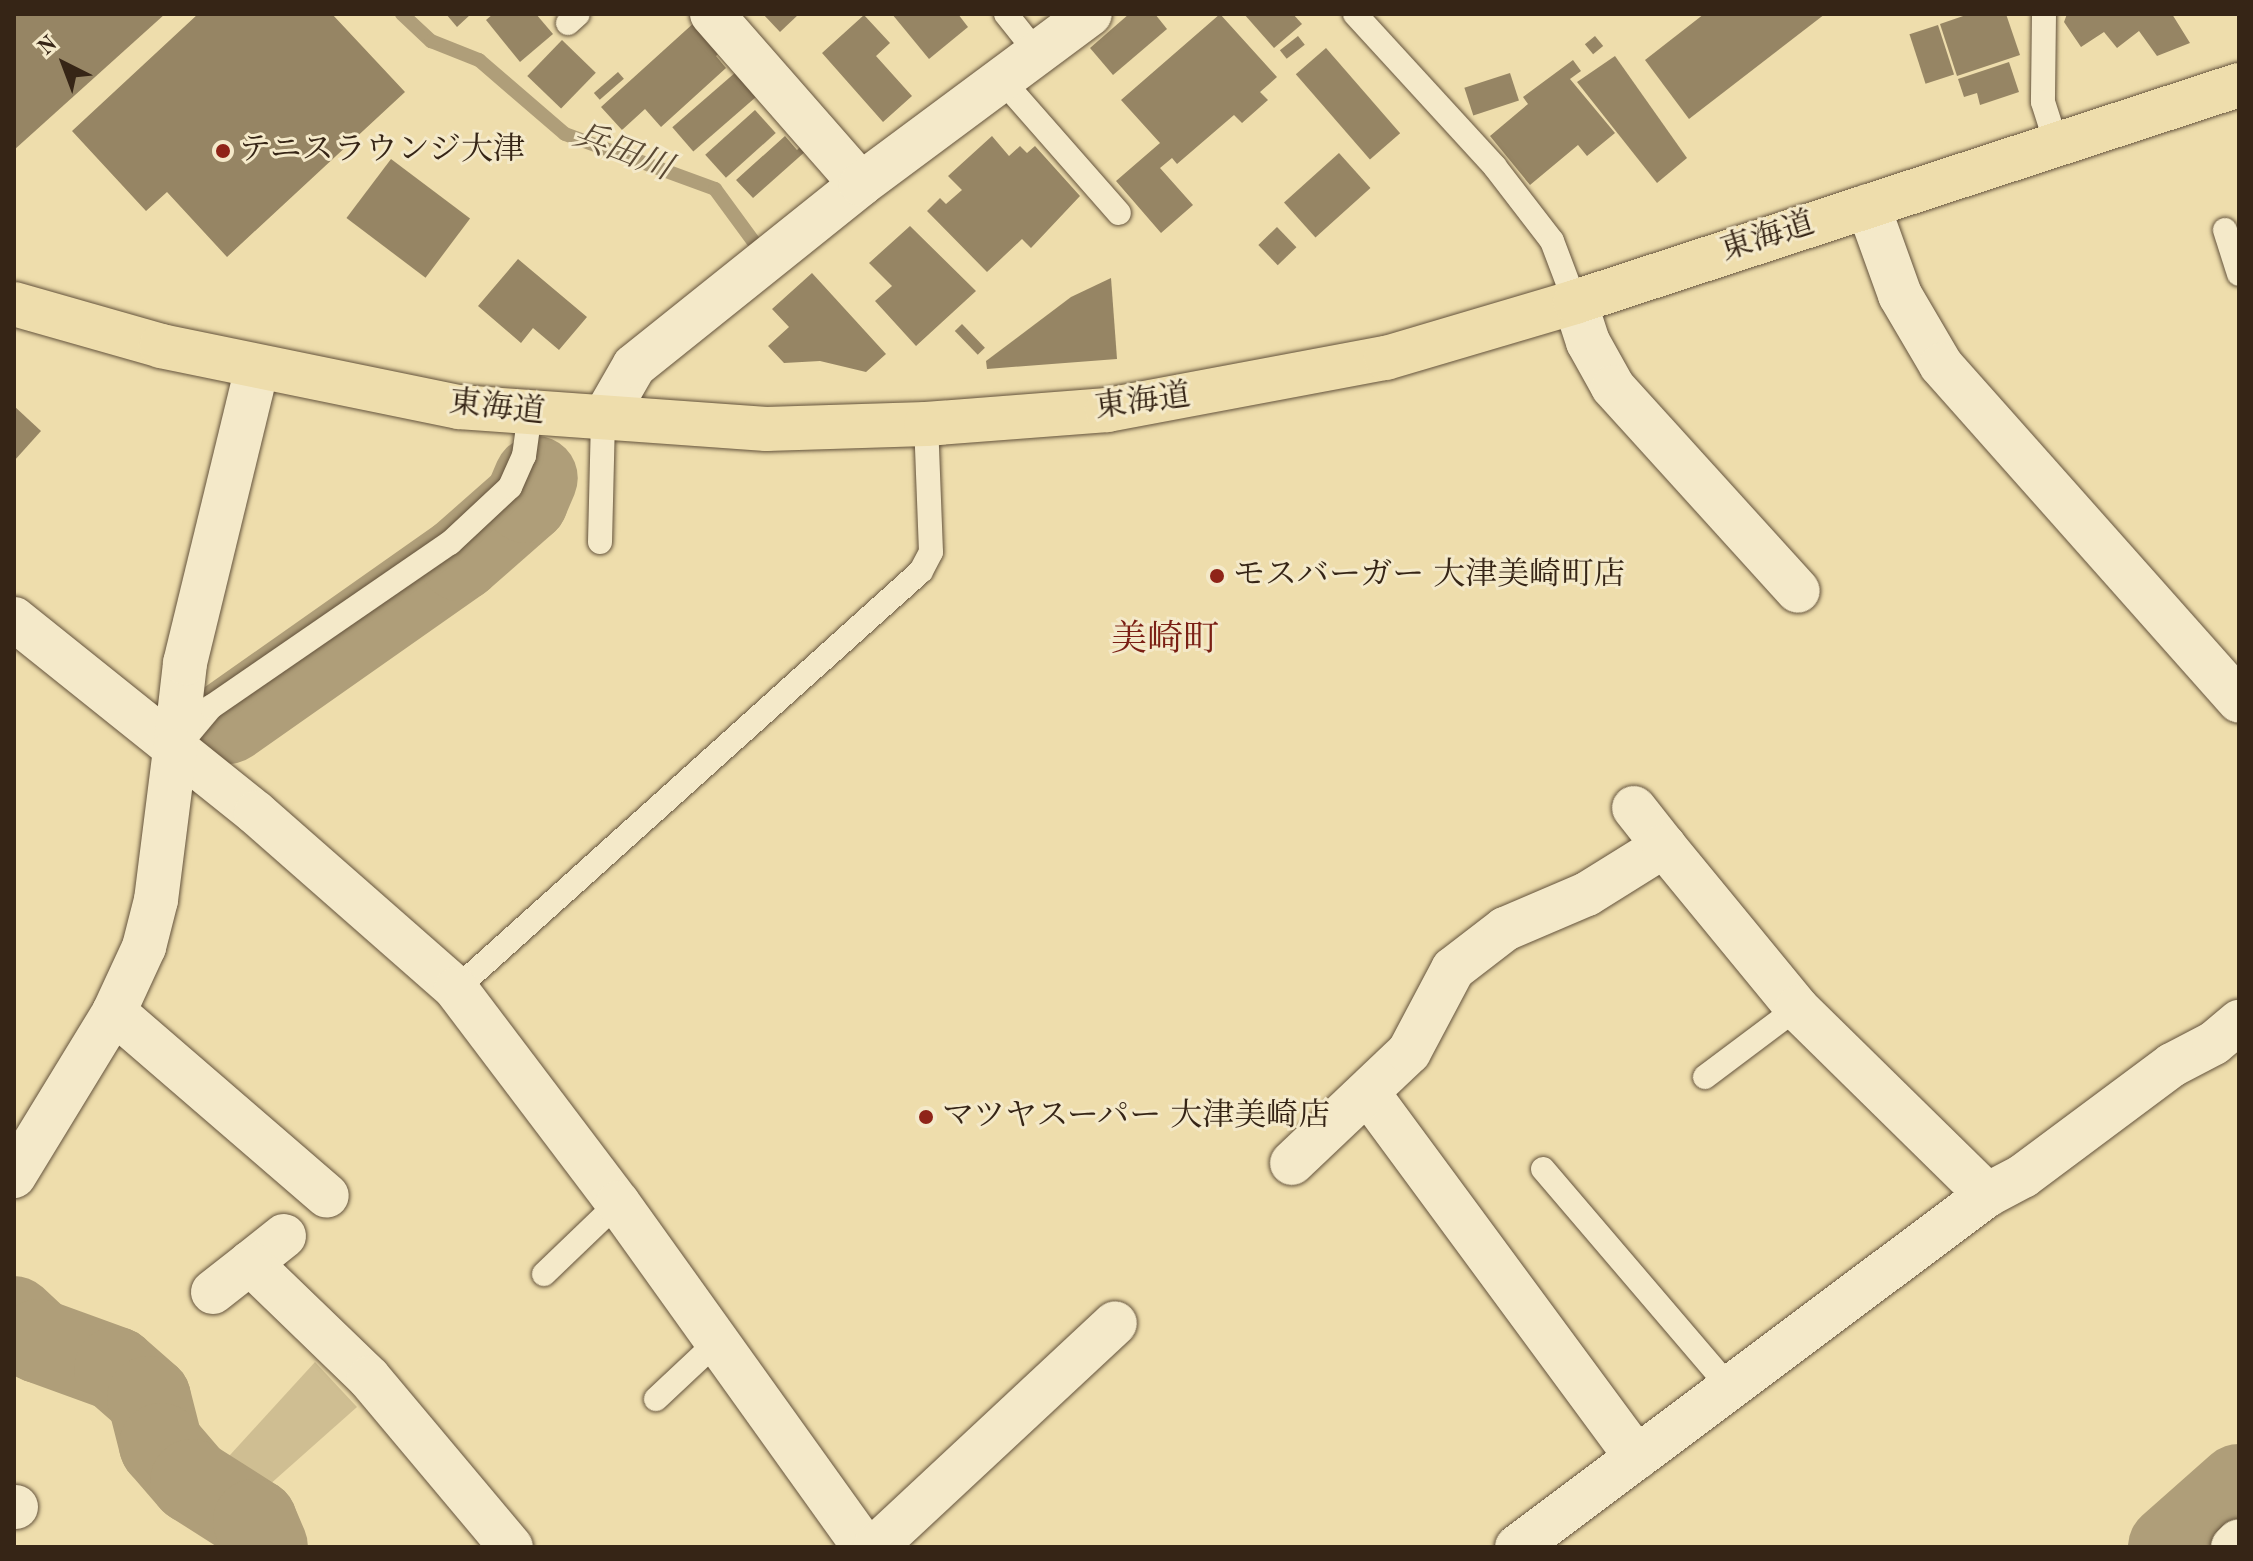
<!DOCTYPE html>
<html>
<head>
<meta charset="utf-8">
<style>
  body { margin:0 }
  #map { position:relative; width:2253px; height:1561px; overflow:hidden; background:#eeddac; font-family:"Old Standard TT","Noto Serif JP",serif }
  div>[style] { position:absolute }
  .green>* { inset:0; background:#cfbe92 }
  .stream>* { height:14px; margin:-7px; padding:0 7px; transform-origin:7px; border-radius:7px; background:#af9e79 }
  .river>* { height:84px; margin:-42px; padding:0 42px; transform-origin:42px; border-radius:42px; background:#af9e79 }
  .building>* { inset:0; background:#968564; transform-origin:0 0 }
  .roads { filter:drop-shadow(0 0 2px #64533c) drop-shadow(0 0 2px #64533c) }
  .lane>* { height:24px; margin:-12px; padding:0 12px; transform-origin:12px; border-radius:12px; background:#f4e9c9 }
  .street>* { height:44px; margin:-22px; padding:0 22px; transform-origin:22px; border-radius:22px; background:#f4e9c9 }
  .secondary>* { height:44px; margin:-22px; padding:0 22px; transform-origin:22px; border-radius:22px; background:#f4e9c9 }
  .highway>* { height:44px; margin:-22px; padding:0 22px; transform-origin:22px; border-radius:22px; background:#eeddac }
  .dots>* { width:22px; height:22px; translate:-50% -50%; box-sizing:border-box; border:4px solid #f4e9c9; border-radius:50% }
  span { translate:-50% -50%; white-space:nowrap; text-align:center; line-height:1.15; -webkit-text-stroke:6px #f4e9c9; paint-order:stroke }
  .poi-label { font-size:32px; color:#362516 }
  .left { translate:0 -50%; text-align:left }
  .street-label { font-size:32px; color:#362516 }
  .water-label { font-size:34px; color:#5a4934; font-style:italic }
  .quarter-label { font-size:36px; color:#7a1f14 }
  .frame { position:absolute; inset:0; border:16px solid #362516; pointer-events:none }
  .north { position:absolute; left:24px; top:24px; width:80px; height:80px; -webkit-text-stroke:6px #f4e9c9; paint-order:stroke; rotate:318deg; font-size:22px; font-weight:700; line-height:32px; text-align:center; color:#362516 }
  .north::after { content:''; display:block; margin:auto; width:28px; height:36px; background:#362516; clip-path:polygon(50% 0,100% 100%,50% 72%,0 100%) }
</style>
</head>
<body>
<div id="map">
  <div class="green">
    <i style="clip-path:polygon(315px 1362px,357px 1407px,268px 1486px,220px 1466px)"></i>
  </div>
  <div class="stream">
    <i style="left:402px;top:14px;width:40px;rotate:43deg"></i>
    <i style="left:431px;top:41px;width:52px;rotate:21.6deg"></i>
    <i style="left:479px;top:60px;width:113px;rotate:40.7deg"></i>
    <i style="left:565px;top:134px;width:160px;rotate:20.1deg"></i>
    <i style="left:715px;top:189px;width:69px;rotate:53.8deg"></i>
  </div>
  <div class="river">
    <i style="left:228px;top:722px;width:284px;rotate:-35.1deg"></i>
    <i style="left:460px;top:559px;width:88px;rotate:-41.3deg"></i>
    <i style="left:526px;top:501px;width:25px;rotate:-67deg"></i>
    <i style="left:14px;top:1318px;width:34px;rotate:43deg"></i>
    <i style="left:39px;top:1341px;width:82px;rotate:20deg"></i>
    <i style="left:116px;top:1369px;width:44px;rotate:41.3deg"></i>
    <i style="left:149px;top:1398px;width:49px;rotate:75.7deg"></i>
    <i style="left:161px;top:1445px;width:48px;rotate:49.3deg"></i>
    <i style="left:192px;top:1481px;width:75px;rotate:32.4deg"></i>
    <i style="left:255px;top:1521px;width:28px;rotate:67deg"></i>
    <i style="left:2170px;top:1547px;width:92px;rotate:-41.5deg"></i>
  </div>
  <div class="building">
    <i style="clip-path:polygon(14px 14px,165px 14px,14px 150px)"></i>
    <i style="clip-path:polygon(198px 14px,332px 14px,405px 92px,227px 257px,167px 192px,146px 211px,72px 131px)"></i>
    <i style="clip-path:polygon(446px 14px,471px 14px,457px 27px)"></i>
    <i style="clip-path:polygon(493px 14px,536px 14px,553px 34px,520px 62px,486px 20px)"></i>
    <i style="clip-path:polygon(763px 14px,799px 14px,780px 32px)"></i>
    <i style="clip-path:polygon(892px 14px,958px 14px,968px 27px,929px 59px)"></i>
    <i style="clip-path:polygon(1129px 14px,1155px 14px,1167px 29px,1113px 75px,1090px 48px)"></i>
    <i style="clip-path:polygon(1220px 14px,1277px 77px,1260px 92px,1268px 100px,1242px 123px,1234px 115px,1177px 164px,1172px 158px,1160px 168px,1193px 205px,1161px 233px,1116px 181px,1160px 143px,1121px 100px)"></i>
    <i style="clip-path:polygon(1244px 14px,1293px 14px,1302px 24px,1274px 48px)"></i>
    <i style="clip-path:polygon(1704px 14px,1825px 14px,1689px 119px,1645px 60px)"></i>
    <i style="clip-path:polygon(1969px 14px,2006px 14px,2020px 55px,1957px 76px,1940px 24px)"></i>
    <i style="clip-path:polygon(2067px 14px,2172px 14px,2190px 43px,2157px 56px,2139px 31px,2117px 48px,2104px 32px,2081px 47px,2064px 22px)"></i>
    <i style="clip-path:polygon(864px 15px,890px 43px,876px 56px,912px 96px,883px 122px,822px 53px)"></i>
    <i style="clip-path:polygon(696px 21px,722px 50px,716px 56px,726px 68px,661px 127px,645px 109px,622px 130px,601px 107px)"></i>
    <i style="left:1938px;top:25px;width:52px;height:30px;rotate:72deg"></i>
    <i style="left:1298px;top:36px;width:11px;height:23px;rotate:52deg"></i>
    <i style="left:1595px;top:36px;width:13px;height:13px;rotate:51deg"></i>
    <i style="left:562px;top:40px;width:47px;height:50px;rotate:44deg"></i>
    <i style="left:1326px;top:48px;width:113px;height:40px;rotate:49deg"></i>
    <i style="clip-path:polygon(1615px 56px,1687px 158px,1657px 183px,1577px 82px)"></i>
    <i style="clip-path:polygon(1573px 60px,1581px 71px,1570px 79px,1615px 133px,1587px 156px,1578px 145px,1530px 185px,1490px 136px,1528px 104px,1523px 97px)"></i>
    <i style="clip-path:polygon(2009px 62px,2019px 92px,1980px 105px,1977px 93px,1964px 97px,1958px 79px)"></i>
    <i style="left:744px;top:65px;width:32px;height:95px;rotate:49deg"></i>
    <i style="left:618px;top:72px;width:9px;height:32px;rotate:49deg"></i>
    <i style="left:1510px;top:73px;width:29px;height:48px;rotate:72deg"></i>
    <i style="left:755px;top:110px;width:31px;height:67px;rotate:48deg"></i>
    <i style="clip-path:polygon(785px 136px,797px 150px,802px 145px,807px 150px,753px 198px,736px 180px)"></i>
    <i style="clip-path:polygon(992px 136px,1009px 156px,1020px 146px,1027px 153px,1035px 146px,1080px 196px,1031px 248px,1022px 239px,987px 272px,927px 211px,940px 198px,946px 204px,962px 190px,948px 176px)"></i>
    <i style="left:1339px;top:153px;width:47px;height:74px;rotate:48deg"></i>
    <i style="left:391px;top:159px;width:99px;height:74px;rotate:37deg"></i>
    <i style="clip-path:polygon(910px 226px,976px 291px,916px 346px,875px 301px,892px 286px,869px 263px)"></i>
    <i style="left:1277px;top:227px;width:28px;height:26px;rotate:46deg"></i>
    <i style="clip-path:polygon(518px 259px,587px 317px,559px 350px,533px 328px,521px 343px,478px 306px)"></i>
    <i style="clip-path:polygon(812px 273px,886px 354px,866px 372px,820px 361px,784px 363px,768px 346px,789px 327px,772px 309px)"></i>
    <i style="clip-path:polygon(1111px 278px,1117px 359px,987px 369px,986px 361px,1071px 297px)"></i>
    <i style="left:962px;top:324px;width:33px;height:10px;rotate:46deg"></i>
    <i style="clip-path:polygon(14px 406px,41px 431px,14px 461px)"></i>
  </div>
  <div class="roads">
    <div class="lane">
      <i style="left:1006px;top:14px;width:50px;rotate:51.5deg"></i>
      <i style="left:1355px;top:14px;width:207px;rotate:47.5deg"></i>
      <i style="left:1495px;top:167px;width:93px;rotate:52.4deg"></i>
      <i style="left:1552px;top:241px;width:65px;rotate:69.3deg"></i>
      <i style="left:2044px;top:14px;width:88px;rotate:90.7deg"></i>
      <i style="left:2043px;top:102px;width:46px;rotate:72.3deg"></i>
      <i style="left:568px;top:23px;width:13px;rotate:-42deg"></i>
      <i style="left:1002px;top:80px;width:177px;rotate:48.7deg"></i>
      <i style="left:2225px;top:230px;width:46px;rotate:72.3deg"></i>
      <i style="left:600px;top:542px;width:122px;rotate:-88.6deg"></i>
      <i style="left:179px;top:745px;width:50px;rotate:-49.9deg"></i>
      <i style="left:211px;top:707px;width:290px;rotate:-34.5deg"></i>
      <i style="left:450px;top:543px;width:82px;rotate:-43deg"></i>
      <i style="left:510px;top:487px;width:34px;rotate:-66deg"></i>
      <i style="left:524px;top:456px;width:43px;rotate:-82.1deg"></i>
      <i style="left:456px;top:989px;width:625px;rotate:-41.95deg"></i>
      <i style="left:921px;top:571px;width:21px;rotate:-62deg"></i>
      <i style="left:931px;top:552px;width:128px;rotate:-92.2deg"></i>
      <i style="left:1705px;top:1077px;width:115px;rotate:-36.9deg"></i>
      <i style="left:1543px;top:1169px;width:289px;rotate:49.5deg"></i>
      <i style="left:544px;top:1274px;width:103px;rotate:-43.8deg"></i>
      <i style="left:656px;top:1399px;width:83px;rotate:-43.1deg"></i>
    </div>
    <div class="street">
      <i style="left:712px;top:14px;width:226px;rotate:48.8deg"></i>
      <i style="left:1575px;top:302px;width:42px;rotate:72deg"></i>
      <i style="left:1588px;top:342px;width:51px;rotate:60.9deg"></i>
      <i style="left:1613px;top:387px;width:275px;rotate:47.8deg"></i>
      <i style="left:603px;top:420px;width:62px;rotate:-60.1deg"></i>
      <i style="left:634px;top:366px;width:291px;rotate:-38.7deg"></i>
      <i style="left:861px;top:184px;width:285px;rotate:-36.6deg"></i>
      <i style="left:14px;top:619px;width:310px;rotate:38.7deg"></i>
      <i style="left:256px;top:813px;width:266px;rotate:41.3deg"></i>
      <i style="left:456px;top:989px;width:268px;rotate:52.9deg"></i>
      <i style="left:618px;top:1203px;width:423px;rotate:54.4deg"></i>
      <i style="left:175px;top:750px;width:88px;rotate:-83.4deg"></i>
      <i style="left:185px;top:663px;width:304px;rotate:-76.3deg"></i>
      <i style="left:1634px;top:808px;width:48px;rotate:51.7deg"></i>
      <i style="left:114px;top:1012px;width:281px;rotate:40.8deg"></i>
      <i style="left:1368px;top:1093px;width:453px;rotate:53.6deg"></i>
      <i style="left:1292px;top:1163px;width:161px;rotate:-43.5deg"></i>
      <i style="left:1409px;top:1052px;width:94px;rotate:-62.1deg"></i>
      <i style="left:1453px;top:969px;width:66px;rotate:-37.6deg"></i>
      <i style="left:1505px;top:929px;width:89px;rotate:-23.1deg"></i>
      <i style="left:1587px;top:894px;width:91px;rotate:-31.9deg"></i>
      <i style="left:1664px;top:846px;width:210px;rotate:50.6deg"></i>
      <i style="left:1797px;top:1008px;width:267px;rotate:44.5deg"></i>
      <i style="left:284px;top:1236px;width:43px;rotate:141.5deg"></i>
      <i style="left:250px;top:1263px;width:165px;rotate:44deg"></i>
      <i style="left:369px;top:1378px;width:221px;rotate:50deg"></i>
      <i style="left:213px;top:1292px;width:47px;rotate:-38.1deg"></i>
      <i style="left:14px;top:1507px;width:2px"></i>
      <i style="left:875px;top:1547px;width:328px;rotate:-43deg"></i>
      <i style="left:1517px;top:1547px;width:587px;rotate:-36.83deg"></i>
      <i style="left:1987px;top:1195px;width:41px;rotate:-27.8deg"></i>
      <i style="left:2023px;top:1176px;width:186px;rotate:-36.7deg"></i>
      <i style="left:2172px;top:1065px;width:47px;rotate:-27.6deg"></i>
      <i style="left:2214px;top:1043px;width:33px;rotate:-40deg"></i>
    </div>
    <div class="secondary">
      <i style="left:1868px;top:206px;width:95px;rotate:70.2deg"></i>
      <i style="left:1900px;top:295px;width:81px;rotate:59.6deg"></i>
      <i style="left:1941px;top:365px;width:449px;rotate:48.4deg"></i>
      <i style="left:14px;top:1176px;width:192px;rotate:-58.6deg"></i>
      <i style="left:114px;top:1012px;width:72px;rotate:-65.2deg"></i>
      <i style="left:144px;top:947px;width:49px;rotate:-75.7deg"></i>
      <i style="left:156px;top:900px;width:151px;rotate:-82.8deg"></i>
      <i style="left:2233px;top:1547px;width:8px;rotate:-45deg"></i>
    </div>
    <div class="highway">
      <i style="left:14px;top:304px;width:153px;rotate:15.9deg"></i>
      <i style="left:161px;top:346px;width:304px;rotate:11.6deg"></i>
      <i style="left:459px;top:407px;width:308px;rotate:4.1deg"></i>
      <i style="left:766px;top:429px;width:160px;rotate:-1.8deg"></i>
      <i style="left:926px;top:424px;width:182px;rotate:-4.4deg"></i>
      <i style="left:1107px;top:410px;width:284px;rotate:-10.6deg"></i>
      <i style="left:1386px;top:358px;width:197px;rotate:-16.5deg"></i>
      <i style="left:1575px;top:302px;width:699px;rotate:-18.1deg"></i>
    </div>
  </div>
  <div class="dots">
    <i style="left:223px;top:151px;background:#8f2418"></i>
    <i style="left:1217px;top:576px;background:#8f2418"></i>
    <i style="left:926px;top:1117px;background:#8f2418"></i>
  </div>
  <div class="poi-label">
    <span class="left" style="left:239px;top:151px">テニスラウンジ大津</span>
    <span class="left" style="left:1233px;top:576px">モスバーガー 大津美崎町店</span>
    <span class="left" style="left:942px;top:1117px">マツヤスーパー 大津美崎店</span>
  </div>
  <div class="street-label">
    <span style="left:1768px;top:238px;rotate:-18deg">東海道</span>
    <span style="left:1143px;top:403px;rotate:-8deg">東海道</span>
    <span style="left:497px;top:409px;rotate:6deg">東海道</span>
  </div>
  <div class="water-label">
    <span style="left:622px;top:153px;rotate:21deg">兵田川</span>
  </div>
  <div class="quarter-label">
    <span style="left:1165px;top:642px">美崎町</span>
  </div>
  <div class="frame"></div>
  <div class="north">N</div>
</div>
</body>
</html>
